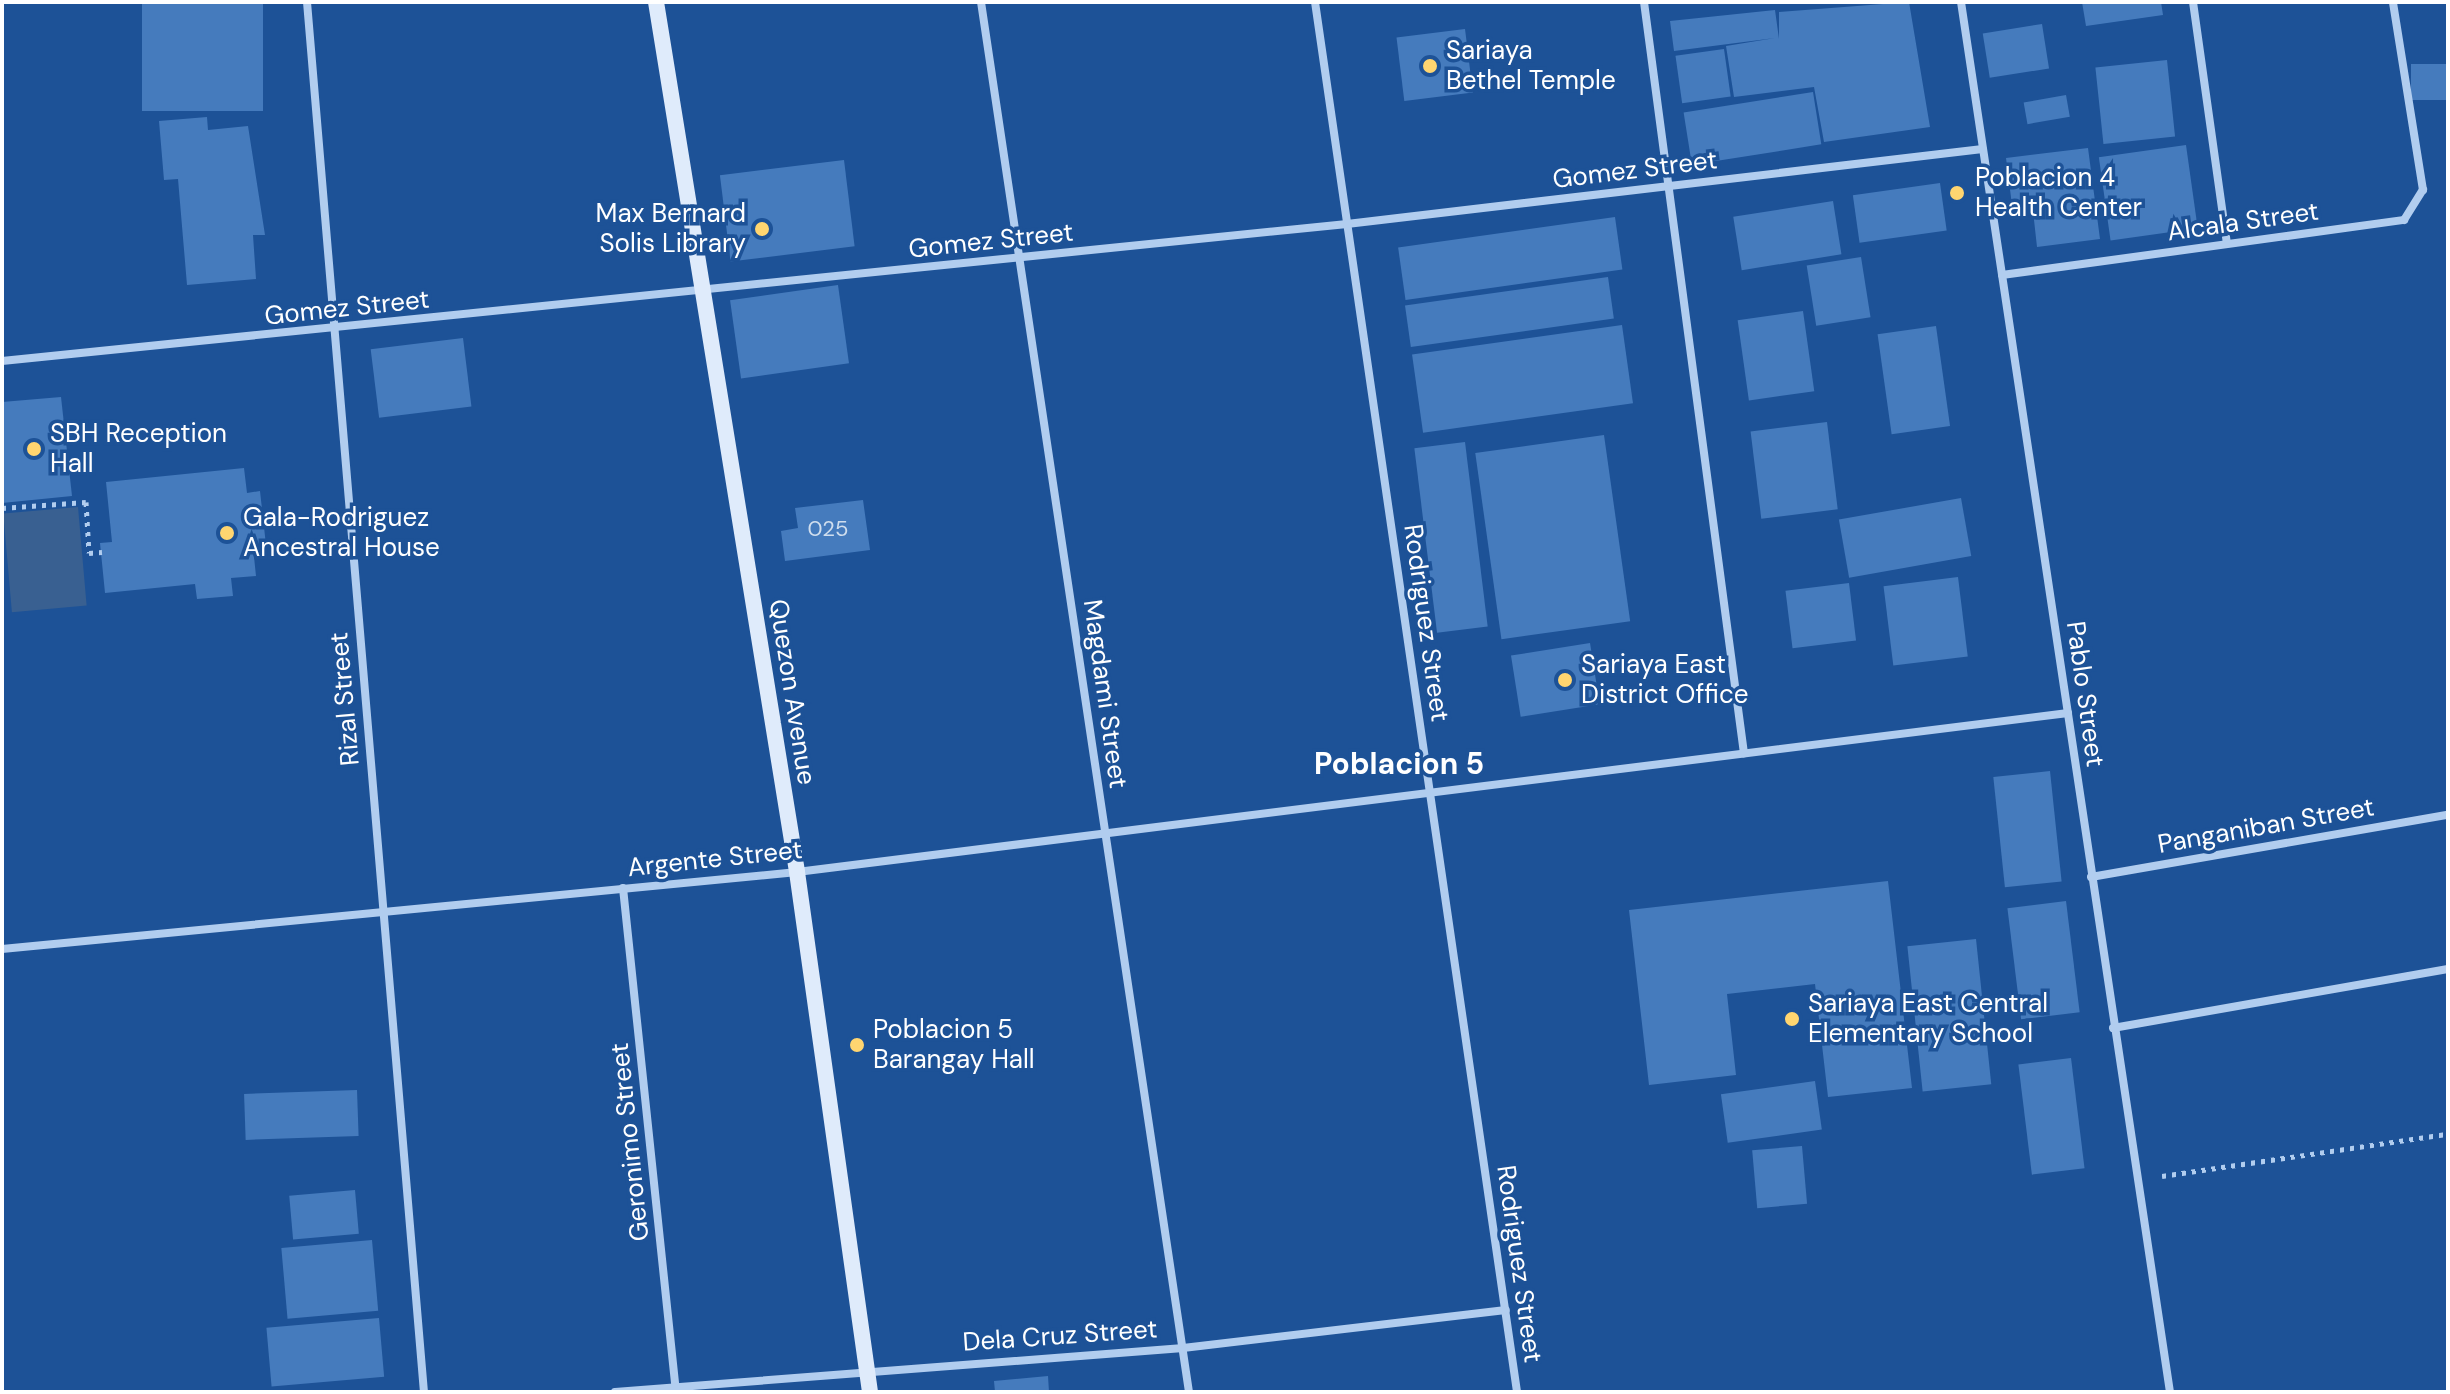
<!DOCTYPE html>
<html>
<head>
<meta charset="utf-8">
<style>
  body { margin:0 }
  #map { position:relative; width:2450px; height:1394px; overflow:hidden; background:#1d5297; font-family:"DM Sans",sans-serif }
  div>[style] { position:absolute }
  .water>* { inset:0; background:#396091; transform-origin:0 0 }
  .building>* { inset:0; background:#457bbd; transform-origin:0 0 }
  .path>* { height:5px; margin-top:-2.5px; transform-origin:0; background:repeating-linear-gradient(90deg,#b1cdef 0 4px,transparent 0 10px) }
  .street>* { height:8px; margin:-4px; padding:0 4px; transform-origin:4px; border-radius:4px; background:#b1cdef }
  .secondary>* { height:16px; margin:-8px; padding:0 8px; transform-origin:8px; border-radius:8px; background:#dfebfb }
  .dots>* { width:22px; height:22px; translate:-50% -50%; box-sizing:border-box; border:4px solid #1d5297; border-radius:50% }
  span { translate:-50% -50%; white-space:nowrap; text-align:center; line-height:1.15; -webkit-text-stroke:7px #1d5297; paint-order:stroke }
  .number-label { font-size:22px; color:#d0deee }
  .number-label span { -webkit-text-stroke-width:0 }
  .poi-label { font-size:26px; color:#fff }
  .left { translate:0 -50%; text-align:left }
  .right { translate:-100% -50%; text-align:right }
  .street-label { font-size:26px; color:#fff }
  .quarter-label { font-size:30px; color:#fff; font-weight:700 }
  .frame { position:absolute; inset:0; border:4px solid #fff; pointer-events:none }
</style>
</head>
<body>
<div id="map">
  <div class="water">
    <i style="left:78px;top:507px;width:99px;height:75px;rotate:85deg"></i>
  </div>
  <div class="building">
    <i style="left:142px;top:2px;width:121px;height:109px"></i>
    <i style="clip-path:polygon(1909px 2px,1930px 127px,1824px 142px,1814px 87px,1734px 97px,1726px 46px,1775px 38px,1674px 51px,1670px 21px,1775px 10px,1779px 39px,1779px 12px)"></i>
    <i style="clip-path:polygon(2082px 2px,2161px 2px,2163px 15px,2086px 26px)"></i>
    <i style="left:2042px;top:24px;width:45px;height:60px;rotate:81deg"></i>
    <i style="left:1465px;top:29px;width:64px;height:69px;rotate:83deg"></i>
    <i style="left:1724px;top:49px;width:48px;height:49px;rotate:82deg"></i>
    <i style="left:2167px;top:60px;width:77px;height:72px;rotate:84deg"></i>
    <i style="left:2448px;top:64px;width:36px;height:37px;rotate:90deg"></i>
    <i style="left:1813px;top:92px;width:53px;height:131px;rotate:81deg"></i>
    <i style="left:2066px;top:95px;width:22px;height:43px;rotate:80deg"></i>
    <i style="clip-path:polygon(207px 117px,208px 130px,248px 126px,265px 235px,253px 235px,256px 279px,187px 285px,178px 179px,164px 180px,159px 121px)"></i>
    <i style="left:2186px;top:145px;width:84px;height:88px;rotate:82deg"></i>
    <i style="clip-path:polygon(2088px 148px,2100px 239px,2037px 247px,2033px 211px,2013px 213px,2006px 158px)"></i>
    <i style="left:844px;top:160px;width:87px;height:125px;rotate:83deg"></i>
    <i style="left:1940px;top:183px;width:48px;height:88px;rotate:82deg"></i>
    <i style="left:1833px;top:201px;width:54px;height:101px;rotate:81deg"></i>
    <i style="left:1615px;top:217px;width:53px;height:219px;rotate:82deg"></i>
    <i style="left:1861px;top:257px;width:61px;height:55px;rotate:81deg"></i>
    <i style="left:1608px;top:277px;width:42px;height:205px;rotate:82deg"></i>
    <i style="left:838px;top:285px;width:79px;height:109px;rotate:82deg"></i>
    <i style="left:1803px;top:311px;width:81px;height:66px;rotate:82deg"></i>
    <i style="left:1622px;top:325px;width:79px;height:212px;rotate:82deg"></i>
    <i style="left:1936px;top:326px;width:101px;height:59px;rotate:82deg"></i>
    <i style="left:463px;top:338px;width:69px;height:93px;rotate:83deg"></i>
    <i style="clip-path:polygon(61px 397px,72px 496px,2px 503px,2px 402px)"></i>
    <i style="left:1827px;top:422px;width:88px;height:77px;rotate:83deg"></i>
    <i style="left:1604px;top:435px;width:188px;height:130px;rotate:82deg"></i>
    <i style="left:1465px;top:442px;width:186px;height:51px;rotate:83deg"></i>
    <i style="clip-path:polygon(244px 468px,247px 493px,260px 491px,266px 545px,253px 547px,256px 576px,231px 578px,233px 596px,197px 599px,195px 584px,105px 593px,100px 543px,112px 542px,106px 482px)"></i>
    <i style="left:1961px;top:498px;width:59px;height:124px;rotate:80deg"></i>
    <i style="clip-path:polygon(863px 500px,870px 550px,785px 561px,781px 531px,798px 528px,795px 508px)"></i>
    <i style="left:1958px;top:577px;width:80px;height:75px;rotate:83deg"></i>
    <i style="left:1849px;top:583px;width:58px;height:64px;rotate:83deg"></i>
    <i style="left:1590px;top:643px;width:62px;height:80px;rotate:81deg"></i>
    <i style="left:2050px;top:771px;width:111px;height:57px;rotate:84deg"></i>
    <i style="clip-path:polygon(1888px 881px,1912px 1088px,1828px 1097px,1815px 984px,1727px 994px,1736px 1075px,1649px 1085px,1629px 910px)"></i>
    <i style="left:2066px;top:901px;width:112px;height:59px;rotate:83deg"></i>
    <i style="left:1976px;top:939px;width:146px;height:69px;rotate:84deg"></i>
    <i style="left:2071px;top:1058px;width:111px;height:53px;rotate:83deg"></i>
    <i style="left:1815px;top:1081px;width:49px;height:95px;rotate:82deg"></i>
    <i style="left:357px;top:1090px;width:46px;height:113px;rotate:88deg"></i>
    <i style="left:1802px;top:1146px;width:58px;height:50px;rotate:85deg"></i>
    <i style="left:355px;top:1190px;width:44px;height:66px;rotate:85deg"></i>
    <i style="left:372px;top:1240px;width:71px;height:91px;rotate:85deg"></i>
    <i style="left:379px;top:1318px;width:59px;height:113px;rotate:85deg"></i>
    <i style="clip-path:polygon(1048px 1376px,1049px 1392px,995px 1392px,994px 1381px)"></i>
  </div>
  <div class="path">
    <i style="left:2px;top:508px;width:84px;rotate:-4.1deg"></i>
    <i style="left:86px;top:502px;width:51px;rotate:86.6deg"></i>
    <i style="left:89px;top:553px;width:13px;rotate:-4deg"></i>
    <i style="left:2162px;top:1176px;width:289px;rotate:-8.4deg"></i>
  </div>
  <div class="street">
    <i style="left:307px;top:2px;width:1395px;rotate:85.19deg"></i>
    <i style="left:981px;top:2px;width:1405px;rotate:81.49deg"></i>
    <i style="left:1315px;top:2px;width:1405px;rotate:81.73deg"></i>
    <i style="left:1644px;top:2px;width:758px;rotate:82.42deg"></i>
    <i style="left:1961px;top:2px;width:1406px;rotate:81.45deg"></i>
    <i style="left:2193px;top:2px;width:243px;rotate:82deg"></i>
    <i style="left:2002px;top:275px;width:406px;rotate:-7.8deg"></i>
    <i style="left:2404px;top:220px;width:36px;rotate:-58deg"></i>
    <i style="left:2423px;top:190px;width:190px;rotate:-99.1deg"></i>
    <i style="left:2px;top:361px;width:1352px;rotate:-5.82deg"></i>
    <i style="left:1347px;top:224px;width:640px;rotate:-6.73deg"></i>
    <i style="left:2091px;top:877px;width:362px;rotate:-9.9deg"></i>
    <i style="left:623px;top:888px;width:507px;rotate:84deg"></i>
    <i style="left:2px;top:949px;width:799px;rotate:-5.53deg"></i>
    <i style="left:797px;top:872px;width:1281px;rotate:-7.13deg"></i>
    <i style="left:2113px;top:1028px;width:340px;rotate:-10deg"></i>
    <i style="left:615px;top:1392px;width:570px;rotate:-4.43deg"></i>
    <i style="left:1183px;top:1348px;width:325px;rotate:-6.7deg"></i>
  </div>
  <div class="secondary">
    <i style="left:656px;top:2px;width:881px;rotate:80.79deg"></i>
    <i style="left:797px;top:872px;width:525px;rotate:82.01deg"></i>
  </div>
  <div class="dots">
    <i style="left:1430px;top:66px;background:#ffd570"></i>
    <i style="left:1957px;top:193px;background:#ffd570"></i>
    <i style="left:762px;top:229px;background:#ffd570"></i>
    <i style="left:34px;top:449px;background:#ffd570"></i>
    <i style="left:227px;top:533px;background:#ffd570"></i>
    <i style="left:1565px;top:680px;background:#ffd570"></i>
    <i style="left:1792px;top:1019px;background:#ffd570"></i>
    <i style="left:857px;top:1045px;background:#ffd570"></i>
  </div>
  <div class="number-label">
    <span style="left:828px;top:529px">025</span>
  </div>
  <div class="poi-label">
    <span class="left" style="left:1446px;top:66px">Sariaya<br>Bethel Temple</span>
    <span class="left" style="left:1975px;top:193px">Poblacion 4<br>Health Center</span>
    <span class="right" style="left:746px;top:229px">Max Bernard<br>Solis Library</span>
    <span class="left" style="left:50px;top:449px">SBH Reception<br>Hall</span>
    <span class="left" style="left:243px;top:533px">Gala-Rodriguez<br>Ancestral House</span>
    <span class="left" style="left:1581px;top:680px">Sariaya East<br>District Office</span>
    <span class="left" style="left:1808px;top:1019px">Sariaya East Central<br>Elementary School</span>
    <span class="left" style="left:873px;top:1045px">Poblacion 5<br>Barangay Hall</span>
  </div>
  <div class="street-label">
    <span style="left:1635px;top:170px;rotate:-7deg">Gomez Street</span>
    <span style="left:2243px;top:222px;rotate:-8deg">Alcala Street</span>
    <span style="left:991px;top:241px;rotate:-6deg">Gomez Street</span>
    <span style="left:347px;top:308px;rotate:-6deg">Gomez Street</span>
    <span style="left:1426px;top:623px;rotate:82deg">Rodriguez Street</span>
    <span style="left:792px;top:692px;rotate:81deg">Quezon Avenue</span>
    <span style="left:1105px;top:694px;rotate:82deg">Magdami Street</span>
    <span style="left:2085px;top:694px;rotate:82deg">Pablo Street</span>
    <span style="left:345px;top:699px;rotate:-95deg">Rizal Street</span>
    <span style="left:2266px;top:826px;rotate:-10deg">Panganiban Street</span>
    <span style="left:715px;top:859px;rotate:-6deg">Argente Street</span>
    <span style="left:630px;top:1142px;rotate:-96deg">Geronimo Street</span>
    <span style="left:1519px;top:1264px;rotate:82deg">Rodriguez Street</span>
    <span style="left:1060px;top:1336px;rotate:-4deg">Dela Cruz Street</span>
  </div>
  <div class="quarter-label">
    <span style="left:1399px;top:764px">Poblacion 5</span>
  </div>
  <div class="frame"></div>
</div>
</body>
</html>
